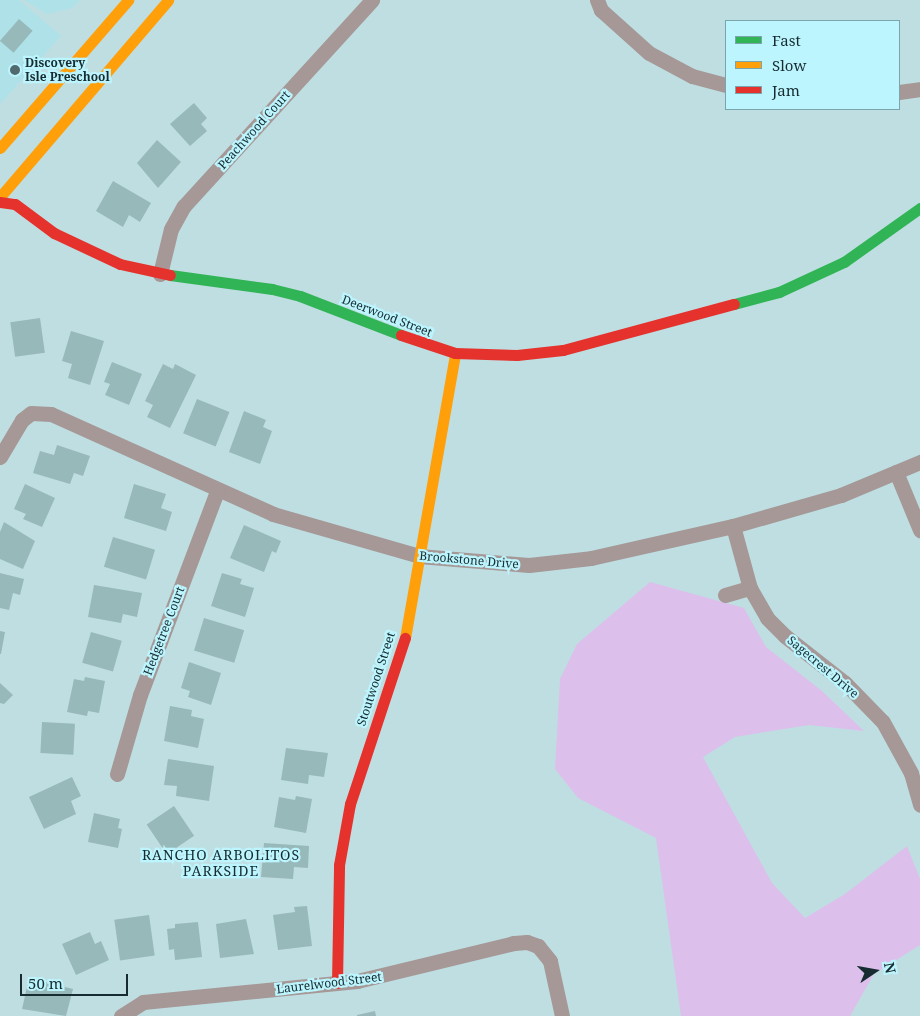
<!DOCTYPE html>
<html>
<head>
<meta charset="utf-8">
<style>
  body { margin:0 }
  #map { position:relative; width:920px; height:1016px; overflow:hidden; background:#bfdee2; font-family:"Noto Serif",serif }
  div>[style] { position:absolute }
  .built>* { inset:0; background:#aee1e8 }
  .green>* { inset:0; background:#ddbfeb }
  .building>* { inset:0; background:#97b9b9; transform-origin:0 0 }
  .street>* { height:15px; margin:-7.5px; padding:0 7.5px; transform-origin:7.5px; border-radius:7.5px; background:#a59896 }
  .fast>* { height:11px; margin:-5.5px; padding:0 5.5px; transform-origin:5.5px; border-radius:5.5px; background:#30b455 }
  .slow>* { height:11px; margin:-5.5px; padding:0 5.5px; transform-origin:5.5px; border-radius:5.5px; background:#ff9f0a }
  .jam>* { height:11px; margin:-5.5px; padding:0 5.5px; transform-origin:5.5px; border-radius:5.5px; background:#e5322d }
  .dots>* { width:14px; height:14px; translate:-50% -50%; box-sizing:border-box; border:2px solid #bdf5fe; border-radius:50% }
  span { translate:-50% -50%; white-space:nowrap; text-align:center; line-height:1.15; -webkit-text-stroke:4.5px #bdf5fe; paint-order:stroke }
  .poi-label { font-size:12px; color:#162c30; font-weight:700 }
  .left { translate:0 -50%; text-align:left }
  .street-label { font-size:12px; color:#162c30 }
  .neighbourhood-label { font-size:14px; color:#162c30; letter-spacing:1px }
  .legend { position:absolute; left:725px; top:20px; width:175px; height:90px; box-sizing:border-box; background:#bdf5fe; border:1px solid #7aa5ac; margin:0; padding:6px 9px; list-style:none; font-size:15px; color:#162c30 }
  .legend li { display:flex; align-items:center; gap:10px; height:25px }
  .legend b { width:25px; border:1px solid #7aa5ac }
  .north { position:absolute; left:850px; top:946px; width:50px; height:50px; -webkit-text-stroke:4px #bdf5fe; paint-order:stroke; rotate:78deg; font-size:14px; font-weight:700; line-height:20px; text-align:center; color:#162c30 }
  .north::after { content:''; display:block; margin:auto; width:18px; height:22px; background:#162c30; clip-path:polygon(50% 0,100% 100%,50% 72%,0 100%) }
  .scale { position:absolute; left:20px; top:974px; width:108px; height:22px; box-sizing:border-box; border:2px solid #162c30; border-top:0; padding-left:6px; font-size:15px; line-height:18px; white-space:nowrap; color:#162c30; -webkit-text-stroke:4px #bdf5fe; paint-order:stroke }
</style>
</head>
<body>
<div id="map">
  <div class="built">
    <i style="clip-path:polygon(0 0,19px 0,61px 36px,0 104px)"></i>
    <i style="clip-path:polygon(24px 0,80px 0,72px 8px,47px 14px)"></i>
  </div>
  <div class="green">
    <i style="clip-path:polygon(650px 582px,744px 608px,766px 647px,822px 691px,864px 731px,809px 725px,735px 737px,703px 757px,772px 883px,805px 918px,845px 894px,907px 846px,920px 879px,920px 945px,874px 974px,850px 1016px,681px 1016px,656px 838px,578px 798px,555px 769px,560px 679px,577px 644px)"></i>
  </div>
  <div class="building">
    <i style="left:19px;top:19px;width:18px;height:29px;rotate:41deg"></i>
    <i style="clip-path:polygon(194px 103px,207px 118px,201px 124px,207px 131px,190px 146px,170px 124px)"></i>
    <i style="clip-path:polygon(157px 140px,181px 162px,158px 188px,137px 163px)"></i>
    <i style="clip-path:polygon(113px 181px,151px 203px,140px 222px,129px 215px,123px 227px,96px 211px)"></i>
    <i style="left:40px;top:318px;width:35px;height:30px;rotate:82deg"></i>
    <i style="clip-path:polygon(71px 331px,104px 341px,90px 385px,68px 378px,72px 364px,62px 361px)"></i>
    <i style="clip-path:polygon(112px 362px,142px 374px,129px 405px,105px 395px,110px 384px,104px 382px)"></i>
    <i style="clip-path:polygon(163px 364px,173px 369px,175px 364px,196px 375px,170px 428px,147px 417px,153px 405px,145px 401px)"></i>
    <i style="left:197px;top:399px;width:35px;height:37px;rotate:22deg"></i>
    <i style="clip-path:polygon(244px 411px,266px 420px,263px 427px,272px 431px,260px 464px,229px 452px)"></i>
    <i style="clip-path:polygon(57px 445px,90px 456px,83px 476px,74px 473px,70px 484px,33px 473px,40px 451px,54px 455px)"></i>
    <i style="clip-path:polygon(25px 484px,55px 498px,42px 527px,23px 519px,26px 514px,14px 509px)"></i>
    <i style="clip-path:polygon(134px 484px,166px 494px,161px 508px,172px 512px,166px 531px,124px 518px)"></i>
    <i style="clip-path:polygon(4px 522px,35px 541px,23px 569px,0 559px,0 532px)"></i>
    <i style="clip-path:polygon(244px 525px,281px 541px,276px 553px,272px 551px,264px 572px,230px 558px)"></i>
    <i style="left:113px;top:537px;width:44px;height:31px;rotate:17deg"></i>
    <i style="clip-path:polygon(0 573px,24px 579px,20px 595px,13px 593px,9px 610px,0 608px)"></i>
    <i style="clip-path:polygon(222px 573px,242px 579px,240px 584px,254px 588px,245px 617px,211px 606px)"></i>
    <i style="clip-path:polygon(94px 585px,142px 593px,137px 617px,123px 614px,121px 623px,88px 617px)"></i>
    <i style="left:204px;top:618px;width:42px;height:34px;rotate:17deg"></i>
    <i style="clip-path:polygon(0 631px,5px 632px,1px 654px,0 654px)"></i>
    <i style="left:91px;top:632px;width:32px;height:32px;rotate:16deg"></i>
    <i style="clip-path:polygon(189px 662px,221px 673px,211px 705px,188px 697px,190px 691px,181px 688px)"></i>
    <i style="clip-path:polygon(85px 677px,105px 681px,99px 713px,88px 711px,87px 716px,67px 712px,74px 679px,84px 681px)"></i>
    <i style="clip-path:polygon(0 683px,13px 695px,4px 704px,0 703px)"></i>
    <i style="clip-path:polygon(170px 706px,192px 710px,191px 716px,204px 719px,198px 748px,164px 741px)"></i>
    <i style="left:42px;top:722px;width:33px;height:31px;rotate:3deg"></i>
    <i style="clip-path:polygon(286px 748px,328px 753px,324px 777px,309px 775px,308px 784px,281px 780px)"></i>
    <i style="clip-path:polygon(168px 759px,214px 766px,209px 801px,176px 796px,177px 786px,164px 785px)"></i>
    <i style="clip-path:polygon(72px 777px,81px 796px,71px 801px,76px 814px,44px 829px,29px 797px)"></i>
    <i style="clip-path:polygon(296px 796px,312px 799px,306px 833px,274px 827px,279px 797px,295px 800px)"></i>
    <i style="left:174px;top:806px;width:36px;height:33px;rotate:56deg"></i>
    <i style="clip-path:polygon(94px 813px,120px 819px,118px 828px,122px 829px,118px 848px,88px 842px)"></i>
    <i style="clip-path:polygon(264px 843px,309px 846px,308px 868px,294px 867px,293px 879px,261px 877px)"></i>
    <i style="clip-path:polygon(307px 906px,312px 946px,278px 950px,273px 915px,295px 912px,294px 907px)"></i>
    <i style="left:149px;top:915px;width:41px;height:35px;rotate:82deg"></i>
    <i style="clip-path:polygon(246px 919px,254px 954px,220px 958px,216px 924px)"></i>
    <i style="clip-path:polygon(198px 922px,202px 957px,175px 960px,174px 949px,169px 950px,167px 929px,175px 928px,175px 924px)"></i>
    <i style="clip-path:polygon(90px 932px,95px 944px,101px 941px,109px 960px,76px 975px,62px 944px)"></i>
    <i style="clip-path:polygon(29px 978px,73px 989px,66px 1016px,22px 1009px)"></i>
    <i style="clip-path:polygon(375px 1011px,376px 1016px,357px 1016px,357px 1015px)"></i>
  </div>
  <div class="street">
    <i style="left:597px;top:0;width:11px;rotate:68deg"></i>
    <i style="left:601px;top:10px;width:64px;rotate:41.9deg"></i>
    <i style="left:649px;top:53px;width:49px;rotate:28.1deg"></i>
    <i style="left:692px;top:76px;width:35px;rotate:15deg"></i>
    <i style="left:899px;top:92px;width:21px;rotate:-8deg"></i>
    <i style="left:160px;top:274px;width:46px;rotate:-76.3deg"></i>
    <i style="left:171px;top:229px;width:26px;rotate:-61deg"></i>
    <i style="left:184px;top:206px;width:279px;rotate:-47.6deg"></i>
    <i style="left:0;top:457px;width:43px;rotate:-59.3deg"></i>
    <i style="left:22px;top:420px;width:11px;rotate:-38deg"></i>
    <i style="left:31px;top:413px;width:20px;rotate:3deg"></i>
    <i style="left:51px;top:414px;width:243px;rotate:24.2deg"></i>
    <i style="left:273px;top:514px;width:152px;rotate:16deg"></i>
    <i style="left:419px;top:556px;width:110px;rotate:4.7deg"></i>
    <i style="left:529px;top:565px;width:62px;rotate:-6.4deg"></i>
    <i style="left:591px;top:558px;width:146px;rotate:-12.7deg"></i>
    <i style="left:733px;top:526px;width:112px;rotate:-16deg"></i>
    <i style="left:841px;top:495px;width:86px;rotate:-22.7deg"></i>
    <i style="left:896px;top:472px;width:63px;rotate:67.5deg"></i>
    <i style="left:733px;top:526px;width:64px;rotate:74.7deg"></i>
    <i style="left:750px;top:588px;width:34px;rotate:60deg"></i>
    <i style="left:767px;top:618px;width:25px;rotate:45deg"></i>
    <i style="left:785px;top:636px;width:76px;rotate:38.1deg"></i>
    <i style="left:845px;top:683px;width:54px;rotate:45.7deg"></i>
    <i style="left:883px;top:722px;width:58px;rotate:61.2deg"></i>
    <i style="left:911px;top:773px;width:33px;rotate:74deg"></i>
    <i style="left:725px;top:595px;width:26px;rotate:-16deg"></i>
    <i style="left:117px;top:774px;width:82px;rotate:-73.8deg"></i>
    <i style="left:140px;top:695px;width:218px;rotate:-69.3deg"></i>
    <i style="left:121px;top:1016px;width:26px;rotate:-32deg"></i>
    <i style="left:143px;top:1002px;width:215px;rotate:-5.6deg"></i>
    <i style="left:357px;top:981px;width:162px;rotate:-13.6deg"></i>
    <i style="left:514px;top:943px;width:13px;rotate:-4deg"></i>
    <i style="left:527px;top:942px;width:12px;rotate:20deg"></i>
    <i style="left:538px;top:946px;width:19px;rotate:51deg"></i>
    <i style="left:550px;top:961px;width:56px;rotate:77.7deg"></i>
  </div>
  <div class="fast">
    <i style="left:170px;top:275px;width:103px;rotate:7.8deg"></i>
    <i style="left:272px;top:289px;width:29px;rotate:14deg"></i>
    <i style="left:300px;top:296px;width:108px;rotate:21.1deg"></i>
    <i style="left:734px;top:304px;width:47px;rotate:-14.9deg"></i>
    <i style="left:779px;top:292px;width:72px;rotate:-24.8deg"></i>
    <i style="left:844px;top:262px;width:93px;rotate:-35.4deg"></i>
  </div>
  <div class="slow">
    <i style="left:0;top:148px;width:196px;rotate:-49.1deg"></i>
    <i style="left:0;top:197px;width:259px;rotate:-49.5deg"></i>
    <i style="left:405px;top:638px;width:289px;rotate:-80deg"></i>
  </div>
  <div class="jam">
    <i style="left:0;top:202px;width:15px;rotate:8deg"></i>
    <i style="left:15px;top:204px;width:49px;rotate:36.6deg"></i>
    <i style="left:54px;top:233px;width:73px;rotate:25.2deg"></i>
    <i style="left:120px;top:264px;width:51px;rotate:12.4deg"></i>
    <i style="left:401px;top:335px;width:57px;rotate:18.4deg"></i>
    <i style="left:455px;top:353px;width:62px;rotate:1.8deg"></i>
    <i style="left:517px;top:355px;width:46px;rotate:-6.2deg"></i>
    <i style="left:563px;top:350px;width:177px;rotate:-15.1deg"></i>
    <i style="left:337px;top:983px;width:118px;rotate:-89deg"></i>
    <i style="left:339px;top:865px;width:62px;rotate:-79.8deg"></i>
    <i style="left:350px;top:804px;width:175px;rotate:-71.7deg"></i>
  </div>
  <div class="dots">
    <i style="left:15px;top:70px;background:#516a6e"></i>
  </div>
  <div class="poi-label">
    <span class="left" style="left:25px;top:70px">Discovery<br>Isle Preschool</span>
  </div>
  <div class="street-label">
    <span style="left:254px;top:130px;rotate:-48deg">Peachwood Court</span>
    <span style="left:387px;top:316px;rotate:21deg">Deerwood Street</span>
    <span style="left:469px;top:560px;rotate:5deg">Brookstone Drive</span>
    <span style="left:164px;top:631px;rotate:-69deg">Hedgetree Court</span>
    <span style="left:823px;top:667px;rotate:40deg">Sagecrest Drive</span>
    <span style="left:376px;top:679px;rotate:-72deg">Stoutwood Street</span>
    <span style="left:329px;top:983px;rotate:-7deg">Laurelwood Street</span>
  </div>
  <div class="neighbourhood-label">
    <span style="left:221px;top:863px">RANCHO ARBOLITOS<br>PARKSIDE</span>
  </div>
  <ul class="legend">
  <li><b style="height:6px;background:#30b455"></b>Fast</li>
  <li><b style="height:6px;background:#ff9f0a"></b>Slow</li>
  <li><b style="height:6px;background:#e5322d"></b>Jam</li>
  </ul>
  <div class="north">N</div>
  <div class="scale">50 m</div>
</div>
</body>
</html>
